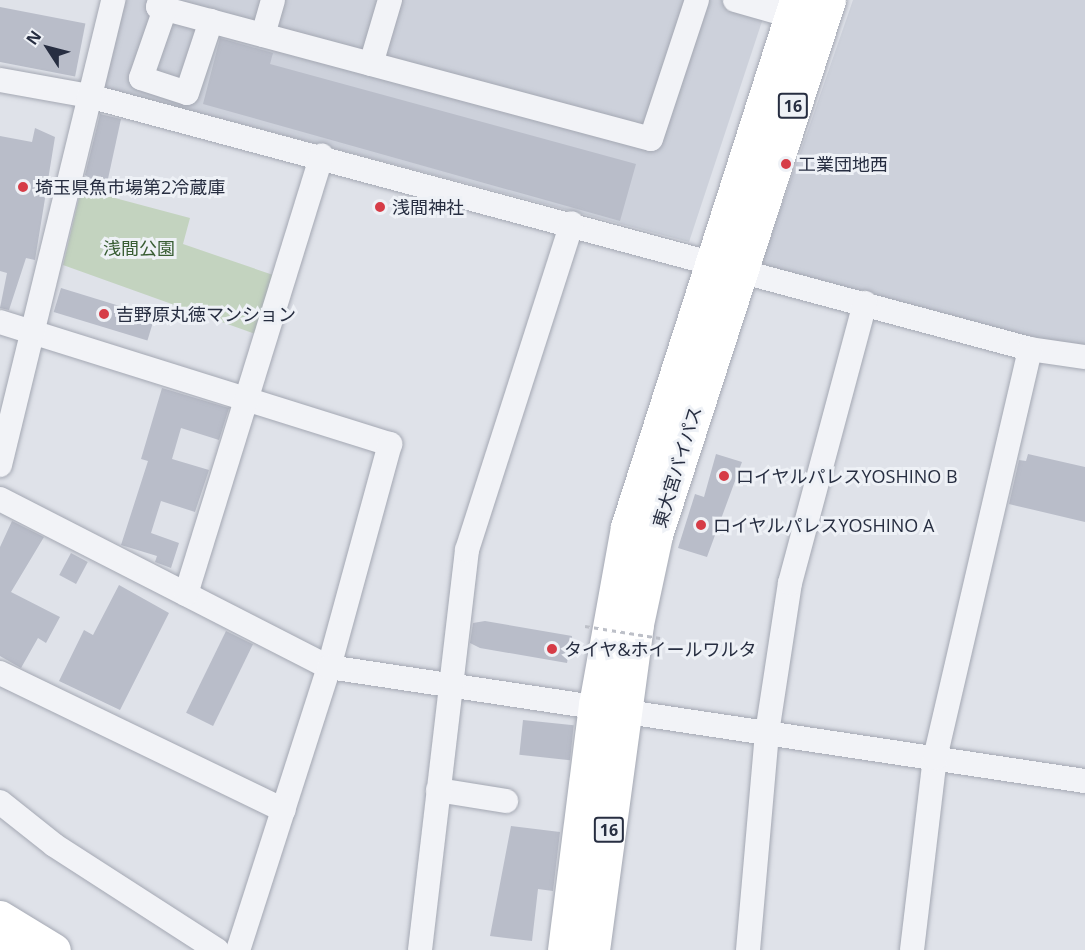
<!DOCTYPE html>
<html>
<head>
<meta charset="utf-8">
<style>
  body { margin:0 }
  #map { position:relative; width:1085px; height:950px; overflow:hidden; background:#dfe2e9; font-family:"Open Sans","Noto Sans JP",sans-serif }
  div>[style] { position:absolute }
  .built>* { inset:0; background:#cdd1db }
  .green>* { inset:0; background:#c3d3bf }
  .building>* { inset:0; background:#b9bdc9; transform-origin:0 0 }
  .roads { filter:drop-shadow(0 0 2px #a4a8b3) drop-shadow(0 0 2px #a4a8b3) }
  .minor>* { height:24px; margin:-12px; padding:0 12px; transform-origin:12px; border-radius:12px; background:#f2f3f7 }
  .highway>* { height:33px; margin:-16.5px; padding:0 16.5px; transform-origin:16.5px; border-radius:16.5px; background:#fff }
  .path-bridge>* { height:3px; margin-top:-1.5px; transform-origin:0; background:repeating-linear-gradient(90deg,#bdc0c8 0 4.5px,transparent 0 9px) }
  .dots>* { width:16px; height:16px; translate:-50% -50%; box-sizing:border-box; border:3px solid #eef1f6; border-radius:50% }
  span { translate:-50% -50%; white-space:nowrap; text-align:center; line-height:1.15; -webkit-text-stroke:6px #eef1f6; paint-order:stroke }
  .shield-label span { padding:2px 4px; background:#eef1f6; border:2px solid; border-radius:4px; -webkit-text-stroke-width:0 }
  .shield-label { font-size:16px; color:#272e41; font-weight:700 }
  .poi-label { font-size:18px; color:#272e41 }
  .left { translate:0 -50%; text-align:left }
  .park-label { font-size:18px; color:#385d33 }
  .street-label { font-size:18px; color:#272e41 }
  .north { position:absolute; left:18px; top:18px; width:60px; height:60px; -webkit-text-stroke:4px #eef1f6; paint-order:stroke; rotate:306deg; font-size:16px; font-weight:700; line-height:24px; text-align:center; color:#272e41 }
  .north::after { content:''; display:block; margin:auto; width:21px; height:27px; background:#272e41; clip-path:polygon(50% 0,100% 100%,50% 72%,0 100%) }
</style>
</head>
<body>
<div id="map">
  <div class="built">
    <i style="clip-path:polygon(120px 0,769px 0,689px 242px,98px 86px)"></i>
    <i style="clip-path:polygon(853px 0,1085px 0,1085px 348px,1032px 340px,761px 266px)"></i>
  </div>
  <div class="green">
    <i style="clip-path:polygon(81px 189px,190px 218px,183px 244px,276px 276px,258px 335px,63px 265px)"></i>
  </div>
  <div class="building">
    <i style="left:0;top:7px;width:87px;height:54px;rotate:11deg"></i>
    <i style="clip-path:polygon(220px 38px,273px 53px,270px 64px,636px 164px,620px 221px,203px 104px)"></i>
    <i style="clip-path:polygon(100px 114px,121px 119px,106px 188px,85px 175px)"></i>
    <i style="clip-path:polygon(35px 128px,55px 137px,35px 260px,26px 258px,9px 310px,0 308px,7px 273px,0 271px,0 136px,32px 142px)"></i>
    <i style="left:61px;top:288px;width:98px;height:25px;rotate:17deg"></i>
    <i style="clip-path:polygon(162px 388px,229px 408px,219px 440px,181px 428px,172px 459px,209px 470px,195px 512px,161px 501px,151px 533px,179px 543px,171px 568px,155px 562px,157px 556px,121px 545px,148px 461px,141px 459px)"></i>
    <i style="clip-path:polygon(716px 454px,742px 462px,707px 557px,678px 548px,695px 494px,704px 497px)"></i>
    <i style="clip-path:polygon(1028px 454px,1085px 467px,1085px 522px,1009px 504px,1019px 460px,1026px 461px)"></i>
    <i style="clip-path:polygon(12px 521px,44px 537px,11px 592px,60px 617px,46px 643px,38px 638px,21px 668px,0 656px,0 547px)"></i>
    <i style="left:71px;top:553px;width:19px;height:25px;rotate:28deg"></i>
    <i style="clip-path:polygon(119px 585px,169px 613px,120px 710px,59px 681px,84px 630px,93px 635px)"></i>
    <i style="clip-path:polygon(485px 621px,572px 636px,567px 663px,480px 648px,470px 643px,473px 623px)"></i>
    <i style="left:226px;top:631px;width:30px;height:91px;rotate:26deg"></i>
    <i style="left:523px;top:720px;width:51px;height:35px;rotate:6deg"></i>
    <i style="clip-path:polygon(511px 826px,560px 832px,553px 891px,538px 889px,532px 941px,490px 936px)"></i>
  </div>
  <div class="roads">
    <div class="minor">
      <i style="left:160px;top:0;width:7px;rotate:106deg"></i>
      <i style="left:158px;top:7px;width:510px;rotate:14.99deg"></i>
      <i style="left:651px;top:139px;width:146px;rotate:-71.7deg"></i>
      <i style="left:735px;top:0;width:58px;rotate:15.9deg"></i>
      <i style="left:165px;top:9px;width:73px;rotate:109.2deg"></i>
      <i style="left:141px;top:78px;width:48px;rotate:18.1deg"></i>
      <i style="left:187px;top:93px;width:76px;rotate:-71.6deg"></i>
      <i style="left:263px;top:35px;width:36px;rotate:-74deg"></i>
      <i style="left:371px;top:64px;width:67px;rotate:-73.5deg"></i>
      <i style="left:0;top:80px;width:90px;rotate:10.2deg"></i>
      <i style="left:89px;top:96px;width:974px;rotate:15.05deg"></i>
      <i style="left:1030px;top:349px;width:56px;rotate:8.3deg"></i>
      <i style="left:0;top:322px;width:409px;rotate:17.4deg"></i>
      <i style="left:390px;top:444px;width:231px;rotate:105.3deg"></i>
      <i style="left:329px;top:667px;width:297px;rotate:107.8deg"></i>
      <i style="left:0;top:465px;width:479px;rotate:-76.3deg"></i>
      <i style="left:0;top:499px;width:369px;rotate:27.1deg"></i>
      <i style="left:329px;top:667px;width:765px;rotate:8.58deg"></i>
      <i style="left:186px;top:594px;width:459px;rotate:-72.8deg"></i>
      <i style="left:0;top:673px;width:315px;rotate:25.8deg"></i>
      <i style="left:438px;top:790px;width:69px;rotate:9.2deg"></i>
      <i style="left:0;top:802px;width:69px;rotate:38.5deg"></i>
      <i style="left:54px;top:845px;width:194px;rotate:32.8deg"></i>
      <i style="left:420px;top:950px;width:403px;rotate:-83.3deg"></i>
      <i style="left:467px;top:550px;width:343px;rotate:-72.2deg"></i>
      <i style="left:748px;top:950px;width:218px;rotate:-85deg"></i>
      <i style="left:767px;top:733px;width:152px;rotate:-81.3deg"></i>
      <i style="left:790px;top:583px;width:290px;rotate:-75deg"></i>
      <i style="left:912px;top:950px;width:193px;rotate:-83.2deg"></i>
      <i style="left:935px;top:758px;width:420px;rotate:-76.9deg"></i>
    </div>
    <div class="highway">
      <i style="left:0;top:917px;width:63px;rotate:31.4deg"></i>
      <i style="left:0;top:944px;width:12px;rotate:31deg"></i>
      <i style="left:564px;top:950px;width:247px;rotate:-82.8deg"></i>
      <i style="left:595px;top:705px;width:181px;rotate:-79.8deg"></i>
      <i style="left:627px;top:527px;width:553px;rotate:-72.22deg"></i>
      <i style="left:593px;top:950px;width:329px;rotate:-82.3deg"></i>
      <i style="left:637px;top:624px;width:91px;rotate:-77.9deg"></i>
      <i style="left:656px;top:535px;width:562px;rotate:-72.08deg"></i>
    </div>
  </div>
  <div class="path-bridge">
    <i style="left:585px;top:626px;width:76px;rotate:9.1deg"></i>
  </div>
  <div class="dots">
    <i style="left:786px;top:164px;background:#d63c47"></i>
    <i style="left:23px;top:187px;background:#d63c47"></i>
    <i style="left:380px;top:207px;background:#d63c47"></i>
    <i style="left:104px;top:314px;background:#d63c47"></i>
    <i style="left:724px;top:476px;background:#d63c47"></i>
    <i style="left:701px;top:525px;background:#d63c47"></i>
    <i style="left:552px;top:649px;background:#d63c47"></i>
  </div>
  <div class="shield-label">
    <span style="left:793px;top:106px">16</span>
    <span style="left:609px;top:830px">16</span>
  </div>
  <div class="poi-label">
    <span class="left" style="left:798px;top:164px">工業団地西</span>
    <span class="left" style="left:35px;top:187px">埼玉県魚市場第2冷蔵庫</span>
    <span class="left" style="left:392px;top:207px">浅間神社</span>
    <span class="left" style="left:116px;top:314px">吉野原丸徳マンション</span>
    <span class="left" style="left:736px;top:476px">ロイヤルパレスYOSHINO B</span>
    <span class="left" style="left:713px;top:525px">ロイヤルパレスYOSHINO A</span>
    <span class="left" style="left:564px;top:649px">タイヤ&amp;ホイールワルタ</span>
  </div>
  <div class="park-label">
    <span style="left:139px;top:248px">浅間公園</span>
  </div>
  <div class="street-label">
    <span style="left:677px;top:467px;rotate:-73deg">東大宮バイパス</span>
  </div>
  <div class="north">N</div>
</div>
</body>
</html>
